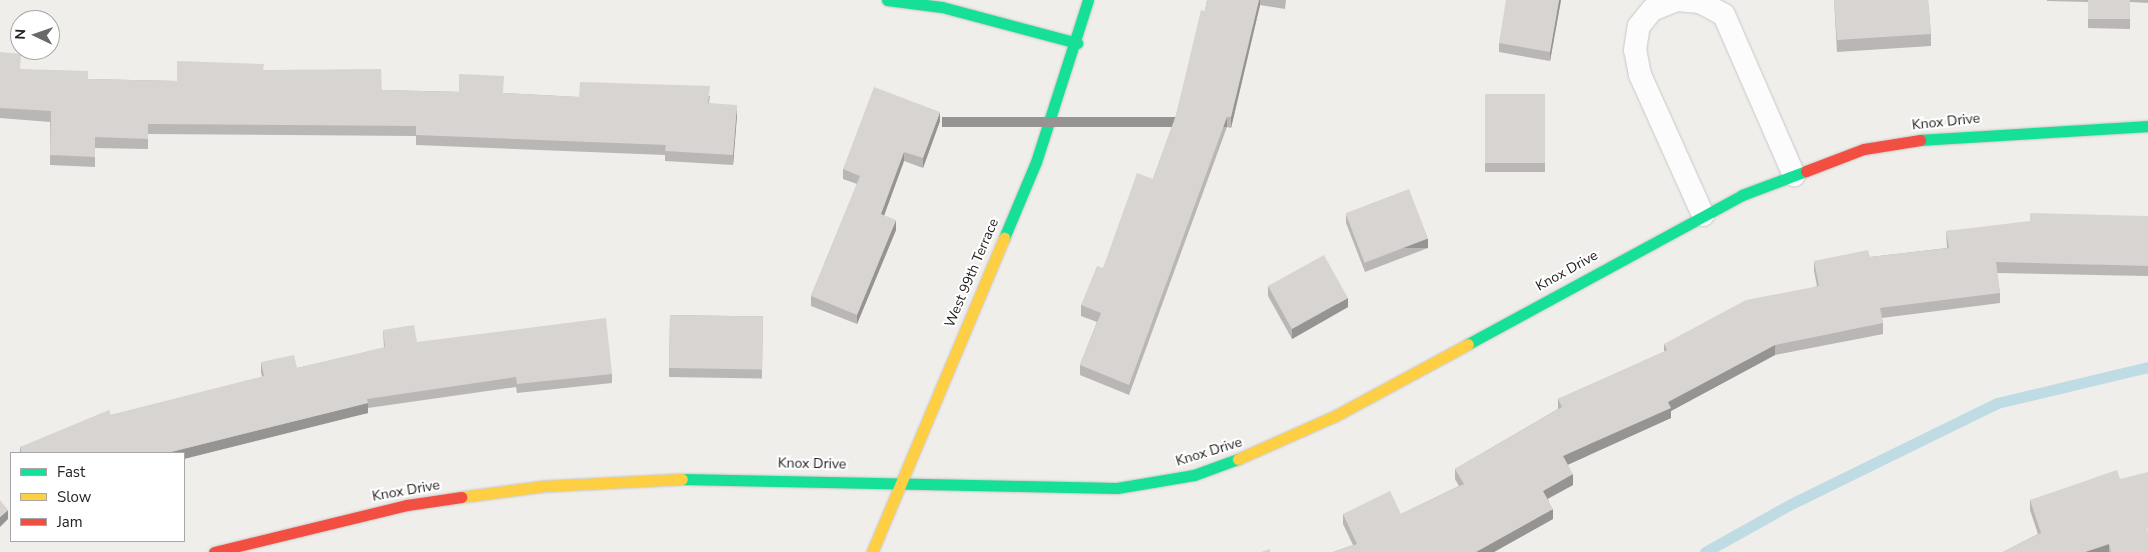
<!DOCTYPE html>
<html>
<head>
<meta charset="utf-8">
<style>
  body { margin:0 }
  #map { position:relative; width:2148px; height:552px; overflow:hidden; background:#f0eeeb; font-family:"Nunito Sans",sans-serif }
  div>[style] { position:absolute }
  .stream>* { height:11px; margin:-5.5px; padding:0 5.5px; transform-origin:5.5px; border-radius:5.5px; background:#bfdbe3 }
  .roads { filter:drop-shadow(0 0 1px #c9c8c7) drop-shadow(0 0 1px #c9c8c7) }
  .lane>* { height:22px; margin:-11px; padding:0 11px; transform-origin:11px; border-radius:11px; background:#fdfcfc }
  .fast>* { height:11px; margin:-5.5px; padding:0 5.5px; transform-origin:5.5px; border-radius:5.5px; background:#16e098 }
  .slow>* { height:11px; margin:-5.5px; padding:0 5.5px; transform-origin:5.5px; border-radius:5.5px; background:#ffcf43 }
  .jam>* { height:11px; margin:-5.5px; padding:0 5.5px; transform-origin:5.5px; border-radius:5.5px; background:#f24e42 }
  .wall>* { inset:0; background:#b9b6b5; transform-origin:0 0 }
  .shaded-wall>* { inset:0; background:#969493; transform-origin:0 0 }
  .building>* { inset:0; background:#d7d4d2; transform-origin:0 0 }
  span { translate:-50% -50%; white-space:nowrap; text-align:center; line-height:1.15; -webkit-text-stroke:4px #fff; paint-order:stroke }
  .street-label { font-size:14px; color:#222 }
  .legend { position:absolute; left:10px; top:452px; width:175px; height:90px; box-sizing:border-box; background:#fff; border:1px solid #a7a7a7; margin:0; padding:6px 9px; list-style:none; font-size:15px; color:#222 }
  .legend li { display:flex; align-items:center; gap:10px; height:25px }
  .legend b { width:25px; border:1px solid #a7a7a7 }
  .north { position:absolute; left:10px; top:10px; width:50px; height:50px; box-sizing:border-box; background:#fff; border:1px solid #a7a7a7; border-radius:50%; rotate:273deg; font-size:14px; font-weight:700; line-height:20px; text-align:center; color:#222 }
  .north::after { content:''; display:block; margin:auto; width:18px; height:22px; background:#6a6968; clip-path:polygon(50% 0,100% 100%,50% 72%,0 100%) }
</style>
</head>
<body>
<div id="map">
  <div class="stream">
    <i style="left:1705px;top:552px;width:98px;rotate:-29.2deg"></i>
    <i style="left:1791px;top:504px;width:229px;rotate:-26.1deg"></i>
    <i style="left:1997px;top:403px;width:155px;rotate:-13.4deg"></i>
  </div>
  <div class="roads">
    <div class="lane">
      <i style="left:1703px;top:215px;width:154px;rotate:-114.2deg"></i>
      <i style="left:1640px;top:75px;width:25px;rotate:-101deg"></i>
      <i style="left:1635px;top:50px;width:24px;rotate:-81deg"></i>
      <i style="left:1639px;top:26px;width:21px;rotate:-51deg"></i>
      <i style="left:1652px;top:10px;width:27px;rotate:-22deg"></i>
      <i style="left:1677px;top:0;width:23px;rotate:5deg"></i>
      <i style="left:1700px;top:2px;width:27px;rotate:28deg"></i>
      <i style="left:1724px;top:15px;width:175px;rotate:66.4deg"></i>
    </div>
    <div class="fast">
      <i style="left:887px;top:0;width:55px;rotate:7.3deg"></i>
      <i style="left:942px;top:7px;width:140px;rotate:14.9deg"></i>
      <i style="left:1920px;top:140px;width:228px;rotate:-3.5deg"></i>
      <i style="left:1004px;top:238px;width:82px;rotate:-67.2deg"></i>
      <i style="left:1036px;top:162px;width:170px;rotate:-72.2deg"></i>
      <i style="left:1468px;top:344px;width:312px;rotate:-28.5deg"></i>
      <i style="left:1742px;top:195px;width:68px;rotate:-20.6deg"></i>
      <i style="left:682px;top:479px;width:435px;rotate:1.2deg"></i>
      <i style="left:1117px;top:488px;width:78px;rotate:-9.6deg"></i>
      <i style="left:1194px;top:475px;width:47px;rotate:-20deg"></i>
    </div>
    <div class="slow">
      <i style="left:1238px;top:459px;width:106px;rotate:-23.9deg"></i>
      <i style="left:1335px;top:416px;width:151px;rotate:-28.4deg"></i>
      <i style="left:461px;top:497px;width:84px;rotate:-7.5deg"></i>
      <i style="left:544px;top:486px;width:138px;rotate:-2.9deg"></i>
      <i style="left:872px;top:552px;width:341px;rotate:-67.2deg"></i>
    </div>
    <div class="jam">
      <i style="left:1806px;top:171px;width:62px;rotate:-20.8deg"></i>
      <i style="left:1864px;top:149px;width:57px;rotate:-9.1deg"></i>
      <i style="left:214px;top:552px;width:199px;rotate:-13.7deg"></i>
      <i style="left:407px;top:505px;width:55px;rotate:-8.4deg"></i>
    </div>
  </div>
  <div class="wall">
    <i style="clip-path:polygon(1207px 0,1286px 0,1285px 9px,1260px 5px,1231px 128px,1227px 127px,1129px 395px,1080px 375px,1080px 365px,1097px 322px,1081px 316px,1081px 305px,1103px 268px,1153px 179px,1176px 115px,1205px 11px)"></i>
    <i style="clip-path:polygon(1561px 0,1550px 61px,1499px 52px,1499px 43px)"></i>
    <i style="clip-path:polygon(1834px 0,1928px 0,1931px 34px,1931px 46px,1837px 52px)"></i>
    <i style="clip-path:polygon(2047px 0,2148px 0,2148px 3px,2130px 2px,2130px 29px,2088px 28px,2088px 2px,2047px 1px)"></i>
    <i style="clip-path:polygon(0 52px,21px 69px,88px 79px,177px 81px,264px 70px,382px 90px,504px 93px,579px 97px,710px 96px,709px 103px,737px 115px,733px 165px,665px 161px,665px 155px,416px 145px,416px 136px,148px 134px,148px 149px,95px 148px,95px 167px,50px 165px,50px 122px,0 118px)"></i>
    <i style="left:1485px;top:94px;width:60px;height:78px"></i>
    <i style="clip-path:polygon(940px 121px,923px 168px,904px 161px,884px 215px,896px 230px,857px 324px,811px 306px,811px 296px,857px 184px,843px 179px,843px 169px)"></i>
    <i style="clip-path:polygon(1346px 214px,1428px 248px,1365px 272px,1346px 223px)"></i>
    <i style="clip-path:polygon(2148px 216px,2148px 276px,1997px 273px,2000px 293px,2000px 303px,1882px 318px,1883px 323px,1883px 334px,1775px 355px,1671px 411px,1671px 418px,1567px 465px,1573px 485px,1548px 499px,1553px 519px,1494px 552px,1333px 552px,1353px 545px,1343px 524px,1343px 514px,1401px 514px,1459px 486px,1455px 479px,1455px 469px,1558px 409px,1558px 399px,1664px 352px,1664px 344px,1817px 286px,1814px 271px,1814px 261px,1870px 257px,1947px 248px,1946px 231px)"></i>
    <i style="clip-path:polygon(1268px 286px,1348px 307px,1292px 339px,1268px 296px)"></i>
    <i style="left:670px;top:315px;width:93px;height:62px;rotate:1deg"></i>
    <i style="clip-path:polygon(383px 330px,417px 342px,612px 374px,612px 383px,517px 393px,516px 387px,368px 408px,368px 413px,184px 453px,20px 453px,20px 447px,111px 415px,262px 377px,261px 372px,261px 362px,297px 368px,384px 348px)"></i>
    <i style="clip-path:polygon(2120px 479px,2148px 552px,2003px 552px,2038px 534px,2030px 510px,2030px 500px)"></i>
  </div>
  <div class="shaded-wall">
    <i style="clip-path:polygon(1259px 0,1260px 0,1260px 5px,1231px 128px,1231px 117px)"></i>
    <i style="clip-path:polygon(1559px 0,1561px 0,1550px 61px,1550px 52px)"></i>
    <i style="clip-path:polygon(737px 105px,737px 115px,733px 165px,733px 155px)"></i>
    <i style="clip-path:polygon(940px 112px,940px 121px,923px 168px,923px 158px)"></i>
    <i style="left:1227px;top:117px;width:10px;height:285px;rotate:90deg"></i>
    <i style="clip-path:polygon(904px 152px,904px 161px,881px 224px,881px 214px)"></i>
    <i style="clip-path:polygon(896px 220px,896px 230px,857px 324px,857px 315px)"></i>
    <i style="left:1428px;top:239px;width:9px;height:67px;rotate:90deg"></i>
    <i style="clip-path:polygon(1348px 298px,1348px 307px,1292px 339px,1292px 329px)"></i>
    <i style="clip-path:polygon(1775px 345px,1775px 355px,1671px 411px,1671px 418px,1563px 467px,1563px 456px,1668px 402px)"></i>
    <i style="clip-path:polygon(368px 403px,368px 413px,184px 459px,184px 453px,167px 453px)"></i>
    <i style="clip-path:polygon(1573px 474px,1573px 485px,1543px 501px,1543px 491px)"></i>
    <i style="clip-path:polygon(1553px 509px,1553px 519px,1494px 552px,1476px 552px)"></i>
    <i style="clip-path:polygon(8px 510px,8px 519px,0 527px,0 517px)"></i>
    <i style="clip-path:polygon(2109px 544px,2109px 552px,2085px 552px)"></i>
  </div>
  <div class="building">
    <i style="clip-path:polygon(1207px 0,1259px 0,1231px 117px,1227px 117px,1129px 385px,1080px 365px,1101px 313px,1081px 305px,1097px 266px,1103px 268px,1137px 173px,1153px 179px,1176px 115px,1201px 10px,1205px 11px)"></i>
    <i style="clip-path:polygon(1506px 0,1559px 0,1550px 52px,1499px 43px)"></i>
    <i style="clip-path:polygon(1834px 0,1928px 0,1931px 34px,1837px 40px)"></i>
    <i style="left:2088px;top:0;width:42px;height:19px"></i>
    <i style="clip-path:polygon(0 52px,21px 54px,20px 69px,88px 71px,88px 79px,177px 81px,177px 61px,264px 64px,263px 70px,381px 69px,382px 90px,459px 92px,459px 74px,504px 76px,503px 93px,579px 97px,580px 82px,710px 86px,708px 103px,737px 105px,733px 155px,665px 151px,666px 145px,416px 135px,416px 126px,148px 124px,148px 139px,95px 137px,95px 157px,50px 155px,51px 111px,0 108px)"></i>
    <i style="clip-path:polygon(874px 87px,940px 112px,923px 158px,904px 152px,881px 214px,896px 220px,857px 315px,811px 296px,860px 176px,843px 169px)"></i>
    <i style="left:1485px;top:94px;width:60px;height:69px"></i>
    <i style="left:1409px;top:189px;width:53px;height:68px;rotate:69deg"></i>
    <i style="clip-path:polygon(2030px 213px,2148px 216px,2148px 266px,1996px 262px,2000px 293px,1880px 308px,1883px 323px,1775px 345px,1668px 402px,1671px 408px,1563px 456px,1573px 474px,1543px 491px,1553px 509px,1476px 552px,1333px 552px,1357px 544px,1343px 514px,1390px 491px,1401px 514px,1464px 484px,1455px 469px,1562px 407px,1558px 399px,1667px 350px,1664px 344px,1746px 300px,1819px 286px,1814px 261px,1868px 250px,1870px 257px,1949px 248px,1946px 231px,2030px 221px)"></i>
    <i style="left:1324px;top:255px;width:49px;height:64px;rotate:61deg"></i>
    <i style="left:670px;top:315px;width:93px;height:53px;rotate:1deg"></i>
    <i style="clip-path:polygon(606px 318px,612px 374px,517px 384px,516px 377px,367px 399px,368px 403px,167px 453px,22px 453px,20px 447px,109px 410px,111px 415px,264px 376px,261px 362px,294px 355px,297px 368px,385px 347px,383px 330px,414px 325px,417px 342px)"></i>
    <i style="clip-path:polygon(2117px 470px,2120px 479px,2148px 472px,2148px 528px,2147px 529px,2148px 532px,2148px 552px,2111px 552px,2109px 544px,2085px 552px,2003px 552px,2041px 533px,2030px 500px)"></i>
    <i style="clip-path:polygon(0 500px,8px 510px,0 517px)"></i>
    <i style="clip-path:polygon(1270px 549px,1270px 552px,1261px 552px)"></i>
  </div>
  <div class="street-label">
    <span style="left:1946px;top:122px;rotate:-6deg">Knox Drive</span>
    <span style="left:1567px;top:271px;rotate:-29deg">Knox Drive</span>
    <span style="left:972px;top:273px;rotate:-67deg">West 99th Terrace</span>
    <span style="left:1209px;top:452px;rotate:-17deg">Knox Drive</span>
    <span style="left:812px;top:464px;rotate:1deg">Knox Drive</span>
    <span style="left:406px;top:491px;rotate:-10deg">Knox Drive</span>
  </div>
  <ul class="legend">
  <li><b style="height:6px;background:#16e098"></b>Fast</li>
  <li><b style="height:6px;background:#ffcf43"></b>Slow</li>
  <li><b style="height:6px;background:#f24e42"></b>Jam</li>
  </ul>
  <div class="north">N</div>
</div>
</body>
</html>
